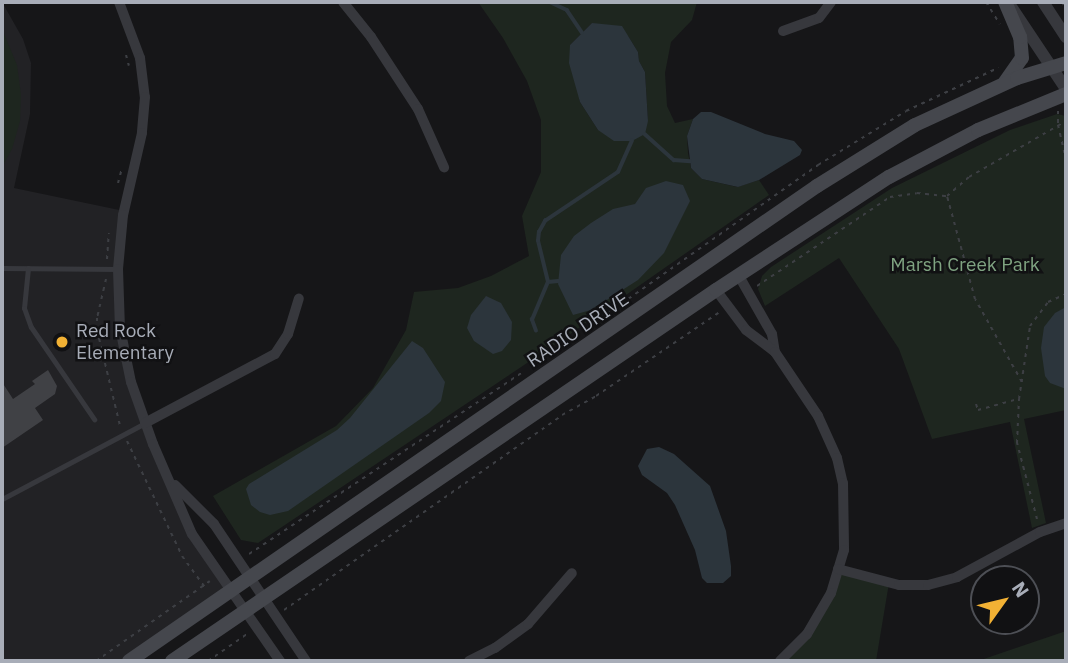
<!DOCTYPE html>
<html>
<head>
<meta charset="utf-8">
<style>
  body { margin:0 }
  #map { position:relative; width:1068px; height:663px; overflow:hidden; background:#161618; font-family:"IBM Plex Sans",sans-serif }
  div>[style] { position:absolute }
  .built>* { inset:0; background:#222225 }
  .green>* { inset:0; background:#1e261f }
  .water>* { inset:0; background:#2c353c }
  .stream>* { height:3.5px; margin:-1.75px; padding:0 1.75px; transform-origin:1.75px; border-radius:1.75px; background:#2c353c }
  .building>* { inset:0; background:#404145 }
  .path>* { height:2px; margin-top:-1px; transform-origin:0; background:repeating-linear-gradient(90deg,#3d3f44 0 3.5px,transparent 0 8.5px) }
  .service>* { height:5px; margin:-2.5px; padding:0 2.5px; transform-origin:2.5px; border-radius:2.5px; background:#37383d }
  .minor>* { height:10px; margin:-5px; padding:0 5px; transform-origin:5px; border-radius:5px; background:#37383d }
  .tertiary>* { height:12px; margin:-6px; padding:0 6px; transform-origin:6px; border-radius:6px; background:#37383d }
  .secondary>* { height:14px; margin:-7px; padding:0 7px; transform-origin:7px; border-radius:7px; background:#45474d }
  .dots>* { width:19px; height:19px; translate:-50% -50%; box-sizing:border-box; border:4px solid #111113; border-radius:50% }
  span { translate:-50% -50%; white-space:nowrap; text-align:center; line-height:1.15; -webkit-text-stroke:5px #111113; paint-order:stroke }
  .park-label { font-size:19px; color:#7fa381 }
  .street-label { font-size:19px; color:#a8adb8 }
  .poi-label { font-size:19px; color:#a8adb8 }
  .left { translate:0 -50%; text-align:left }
  .frame { position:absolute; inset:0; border:4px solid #a8adb8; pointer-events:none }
  .north { position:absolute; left:970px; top:565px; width:70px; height:70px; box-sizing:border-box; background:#111113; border:2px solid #4d4f55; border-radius:50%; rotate:56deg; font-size:19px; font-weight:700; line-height:28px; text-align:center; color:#a8adb8 }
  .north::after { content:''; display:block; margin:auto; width:24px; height:32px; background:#f2b134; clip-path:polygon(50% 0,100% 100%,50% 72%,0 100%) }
</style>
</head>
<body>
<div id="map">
  <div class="built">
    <i style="clip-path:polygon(2px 2px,23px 39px,31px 63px,30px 114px,14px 188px,124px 211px,120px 244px,125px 357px,185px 518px,231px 592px,129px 661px,2px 661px)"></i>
  </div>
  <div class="green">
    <i style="clip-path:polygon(evenodd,478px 2px,697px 2px,692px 20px,671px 42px,665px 73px,667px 106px,675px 123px,693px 119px,687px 136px,688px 153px,691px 168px,702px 179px,737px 187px,759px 180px,769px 195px,563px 339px,258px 543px,241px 540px,213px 496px,336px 426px,373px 388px,406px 330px,414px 292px,458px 288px,491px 276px,529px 256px,522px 216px,541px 172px,541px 120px,527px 81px,503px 38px,478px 2px,592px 23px,628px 36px,638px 52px,639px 61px,645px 72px,648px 121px,598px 130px,580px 102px,570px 45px,592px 23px)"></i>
    <i style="clip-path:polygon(2px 29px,17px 65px,21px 95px,20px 121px,12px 149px,2px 167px)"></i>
    <i style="clip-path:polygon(1057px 114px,1066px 116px,1066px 410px,1024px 419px,1046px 523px,1032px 528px,1010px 422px,932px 439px,899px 349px,839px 258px,765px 306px,758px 289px,762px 276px,771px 267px,892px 188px,1010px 130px)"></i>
    <i style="clip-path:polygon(838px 569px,889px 583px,876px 661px,780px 661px,807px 634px)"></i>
    <i style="clip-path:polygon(1066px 631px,1066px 661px,978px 661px)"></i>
  </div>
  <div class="water">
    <i style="clip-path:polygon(592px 23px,622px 26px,638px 52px,639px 61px,645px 72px,648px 121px,645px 134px,632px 141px,614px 141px,598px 130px,580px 102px,569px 63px,570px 45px)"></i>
    <i style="clip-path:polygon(701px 112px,711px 112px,765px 134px,794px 141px,802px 150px,800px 155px,759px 180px,738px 187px,702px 179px,691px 168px,687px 136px,693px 119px)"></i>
    <i style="clip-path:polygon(666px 181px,683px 185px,690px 201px,664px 253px,638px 280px,591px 310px,573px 315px,558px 284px,561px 255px,574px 236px,591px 223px,613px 209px,635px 204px,646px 188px)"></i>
    <i style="clip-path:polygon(486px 296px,501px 303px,512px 322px,511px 340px,502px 351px,493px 354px,474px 341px,467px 328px,471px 315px)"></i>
    <i style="clip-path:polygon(1066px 307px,1066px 389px,1050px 383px,1045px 376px,1041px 348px,1044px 327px,1055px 313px)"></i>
    <i style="clip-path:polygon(412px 341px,423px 348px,445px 382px,441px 401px,429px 413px,288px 511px,270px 515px,260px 512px,251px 505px,246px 489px,249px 484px,337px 430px,350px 418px)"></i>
    <i style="clip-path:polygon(659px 447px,674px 454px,710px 486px,726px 531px,731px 566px,731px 576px,723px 583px,707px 583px,702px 578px,695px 550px,675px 505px,667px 493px,642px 475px,638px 466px,647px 449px)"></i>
  </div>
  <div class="stream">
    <i style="left:550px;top:2px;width:19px;rotate:25deg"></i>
    <i style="left:567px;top:10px;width:27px;rotate:56deg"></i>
    <i style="left:645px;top:134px;width:39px;rotate:42deg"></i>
    <i style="left:674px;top:160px;width:16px;rotate:4deg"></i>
    <i style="left:548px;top:282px;width:10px;rotate:-6deg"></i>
    <i style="left:536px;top:331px;width:12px;rotate:-110deg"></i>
    <i style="left:532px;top:320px;width:41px;rotate:-67.2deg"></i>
    <i style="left:548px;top:282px;width:42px;rotate:-103.7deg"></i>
    <i style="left:538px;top:241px;width:9px;rotate:-84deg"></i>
    <i style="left:539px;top:232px;width:13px;rotate:-61deg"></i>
    <i style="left:545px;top:221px;width:88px;rotate:-33.9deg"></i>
    <i style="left:618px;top:172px;width:34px;rotate:-66deg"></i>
  </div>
  <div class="building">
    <i style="clip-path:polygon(48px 370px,57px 386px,55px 394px,35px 408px,43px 420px,2px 448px,2px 382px,13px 399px,35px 384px,32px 381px)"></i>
  </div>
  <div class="path">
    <i style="left:986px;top:2px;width:26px;rotate:58deg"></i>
    <i style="left:1062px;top:2px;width:8px;rotate:60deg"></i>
    <i style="left:126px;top:55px;width:11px;rotate:75deg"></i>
    <i style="left:1058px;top:111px;width:14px;rotate:90deg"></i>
    <i style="left:1058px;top:125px;width:37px;rotate:77deg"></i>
    <i style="left:118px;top:183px;width:16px;rotate:-75deg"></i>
    <i style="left:107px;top:259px;width:26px;rotate:-86deg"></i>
    <i style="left:106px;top:279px;width:40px;rotate:103deg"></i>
    <i style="left:97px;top:318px;width:12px;rotate:90deg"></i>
    <i style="left:97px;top:330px;width:99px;rotate:76.5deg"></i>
    <i style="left:757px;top:286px;width:160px;rotate:-33.8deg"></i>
    <i style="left:890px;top:197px;width:27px;rotate:-8deg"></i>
    <i style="left:917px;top:193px;width:30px;rotate:6deg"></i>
    <i style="left:587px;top:328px;width:283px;rotate:-35.2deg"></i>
    <i style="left:818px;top:165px;width:103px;rotate:-31.5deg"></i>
    <i style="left:906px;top:111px;width:102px;rotate:-25.1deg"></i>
    <i style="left:1022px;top:382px;width:95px;rotate:-119.5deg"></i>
    <i style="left:975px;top:299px;width:107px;rotate:-105.2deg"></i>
    <i style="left:947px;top:196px;width:29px;rotate:-41deg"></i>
    <i style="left:969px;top:177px;width:112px;rotate:-30deg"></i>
    <i style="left:976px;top:404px;width:6px;rotate:72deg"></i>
    <i style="left:978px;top:410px;width:41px;rotate:-15.4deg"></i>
    <i style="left:127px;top:441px;width:127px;rotate:64.4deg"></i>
    <i style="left:182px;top:556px;width:42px;rotate:53.7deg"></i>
    <i style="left:1037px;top:519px;width:79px;rotate:-104.7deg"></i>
    <i style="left:1017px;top:443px;width:44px;rotate:-87.4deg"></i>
    <i style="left:1019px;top:399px;width:74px;rotate:-81.4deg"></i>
    <i style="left:1030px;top:326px;width:30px;rotate:-53deg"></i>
    <i style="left:1048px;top:302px;width:20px;rotate:-24deg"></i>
    <i style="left:249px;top:554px;width:327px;rotate:-33.6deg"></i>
    <i style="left:284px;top:610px;width:340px;rotate:-35deg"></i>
    <i style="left:562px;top:415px;width:39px;rotate:-29deg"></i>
    <i style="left:596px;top:396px;width:148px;rotate:-34.2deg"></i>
    <i style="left:96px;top:661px;width:139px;rotate:-35.1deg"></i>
    <i style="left:208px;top:661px;width:47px;rotate:-34.7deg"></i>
  </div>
  <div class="service">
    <i style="left:2px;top:268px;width:116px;rotate:0.5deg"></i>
    <i style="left:28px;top:268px;width:40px;rotate:95.7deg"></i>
    <i style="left:24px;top:308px;width:20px;rotate:70deg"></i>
    <i style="left:31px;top:327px;width:112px;rotate:55.6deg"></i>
    <i style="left:2px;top:499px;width:162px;rotate:-28deg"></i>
  </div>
  <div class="minor">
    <i style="left:119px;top:2px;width:60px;rotate:69.4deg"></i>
    <i style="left:140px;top:58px;width:39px;rotate:83deg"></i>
    <i style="left:145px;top:97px;width:36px;rotate:95deg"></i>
    <i style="left:142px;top:133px;width:84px;rotate:103deg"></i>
    <i style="left:123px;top:215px;width:54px;rotate:95.3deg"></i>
    <i style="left:118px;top:269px;width:59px;rotate:88.1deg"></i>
    <i style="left:120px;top:328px;width:55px;rotate:78.5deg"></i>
    <i style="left:131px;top:382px;width:66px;rotate:70.5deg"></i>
    <i style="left:153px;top:444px;width:98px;rotate:66.6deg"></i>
    <i style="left:192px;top:534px;width:155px;rotate:55.3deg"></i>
    <i style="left:343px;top:2px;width:45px;rotate:51.3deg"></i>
    <i style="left:371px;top:37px;width:86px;rotate:56.9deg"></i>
    <i style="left:418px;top:109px;width:64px;rotate:65.9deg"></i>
    <i style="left:783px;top:31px;width:38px;rotate:-20deg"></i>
    <i style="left:819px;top:18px;width:20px;rotate:-53deg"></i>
    <i style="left:739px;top:276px;width:67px;rotate:60.4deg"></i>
    <i style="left:772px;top:334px;width:18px;rotate:81deg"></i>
    <i style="left:716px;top:290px;width:50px;rotate:53.1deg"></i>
    <i style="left:746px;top:330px;width:36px;rotate:37deg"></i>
    <i style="left:775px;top:352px;width:77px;rotate:56.1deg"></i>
    <i style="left:818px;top:416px;width:46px;rotate:65.7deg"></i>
    <i style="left:837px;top:458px;width:26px;rotate:77deg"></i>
    <i style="left:843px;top:483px;width:67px;rotate:89.1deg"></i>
    <i style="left:844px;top:550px;width:45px;rotate:106.8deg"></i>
    <i style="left:831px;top:593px;width:48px;rotate:120.3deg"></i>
    <i style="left:807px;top:634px;width:38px;rotate:135deg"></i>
    <i style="left:145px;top:423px;width:147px;rotate:-28deg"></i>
    <i style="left:275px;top:354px;width:24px;rotate:-57deg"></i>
    <i style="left:288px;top:334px;width:37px;rotate:-73deg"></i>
    <i style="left:175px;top:485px;width:55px;rotate:45deg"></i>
    <i style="left:214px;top:524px;width:165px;rotate:56.1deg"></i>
    <i style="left:838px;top:569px;width:63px;rotate:14.7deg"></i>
    <i style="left:899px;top:585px;width:29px"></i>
    <i style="left:928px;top:585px;width:30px;rotate:-15deg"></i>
    <i style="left:957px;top:577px;width:94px;rotate:-28.5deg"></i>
    <i style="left:1040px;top:532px;width:28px;rotate:-19deg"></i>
    <i style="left:469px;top:661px;width:29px;rotate:-27deg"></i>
    <i style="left:495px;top:648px;width:41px;rotate:-36deg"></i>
    <i style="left:528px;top:624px;width:67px;rotate:-49.2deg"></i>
  </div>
  <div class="tertiary">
    <i style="left:1043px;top:2px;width:42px;rotate:56.7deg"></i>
    <i style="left:1012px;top:8px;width:97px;rotate:56.3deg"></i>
  </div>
  <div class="secondary">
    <i style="left:1005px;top:82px;width:29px;rotate:-55deg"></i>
    <i style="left:1022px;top:58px;width:21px;rotate:-95deg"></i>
    <i style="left:1020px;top:37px;width:38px;rotate:-113deg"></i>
    <i style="left:129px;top:661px;width:836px;rotate:-34.62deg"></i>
    <i style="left:817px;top:186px;width:115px;rotate:-31.9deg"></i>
    <i style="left:915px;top:125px;width:112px;rotate:-24.7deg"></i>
    <i style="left:1017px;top:78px;width:51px;rotate:-17deg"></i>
    <i style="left:172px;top:661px;width:658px;rotate:-34.29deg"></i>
    <i style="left:716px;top:290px;width:207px;rotate:-33.2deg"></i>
    <i style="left:889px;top:177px;width:101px;rotate:-27.8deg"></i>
    <i style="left:978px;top:130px;width:95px;rotate:-22.2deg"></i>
  </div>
  <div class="dots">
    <i style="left:62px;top:342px;background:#f2b134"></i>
  </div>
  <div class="park-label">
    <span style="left:965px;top:265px">Marsh Creek Park</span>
  </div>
  <div class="street-label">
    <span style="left:578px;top:330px;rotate:-34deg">RADIO DRIVE</span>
  </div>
  <div class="poi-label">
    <span class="left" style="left:76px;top:342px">Red Rock<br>Elementary</span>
  </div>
  <div class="frame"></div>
  <div class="north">N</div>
</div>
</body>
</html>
